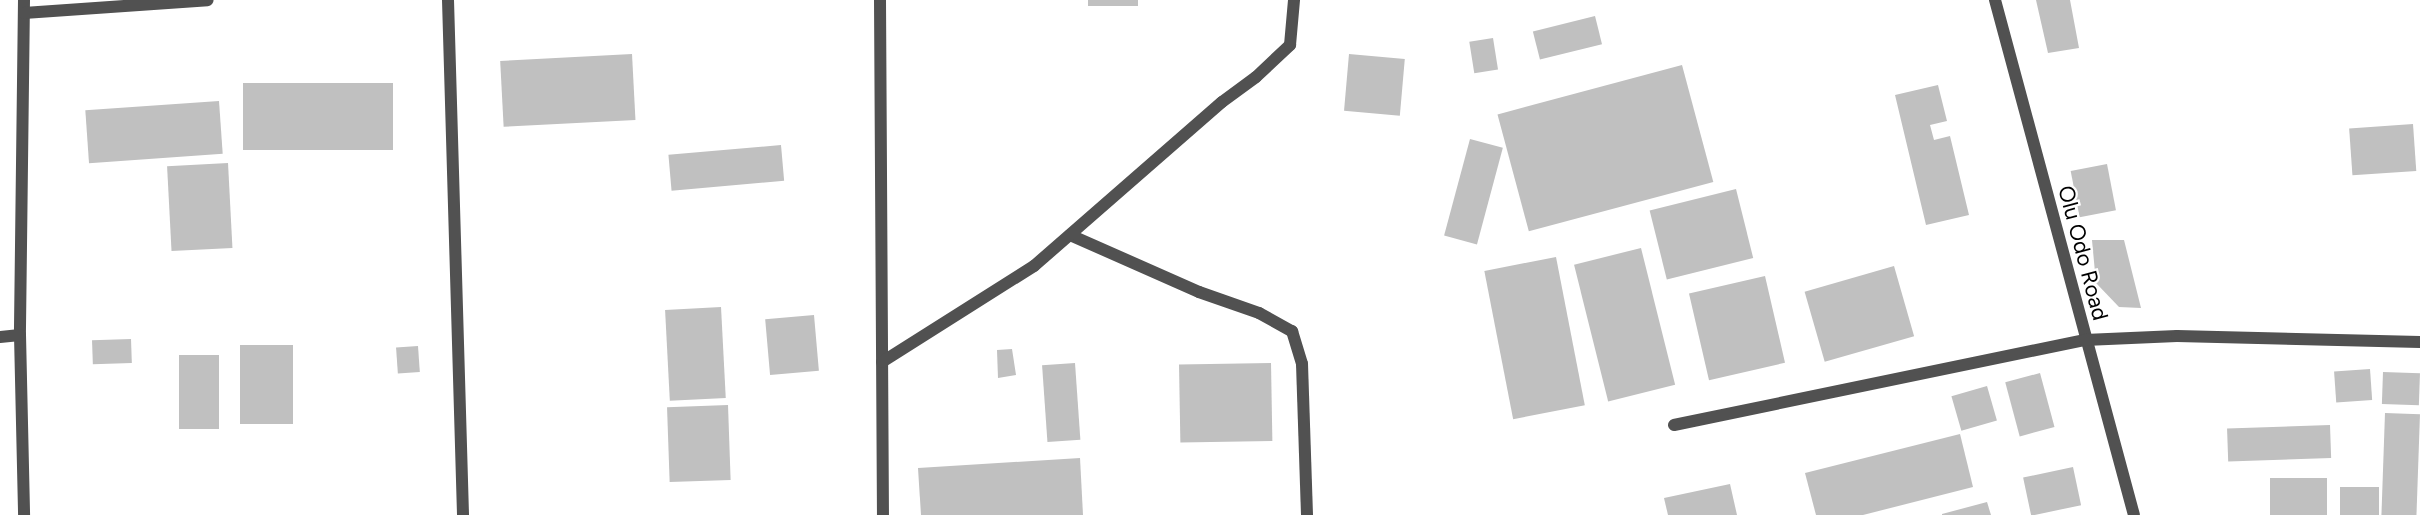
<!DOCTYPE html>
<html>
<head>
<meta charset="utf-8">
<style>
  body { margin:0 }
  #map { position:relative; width:2420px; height:515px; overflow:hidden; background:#fff; font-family:Figtree,sans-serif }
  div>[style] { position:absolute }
  .building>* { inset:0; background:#c0c0c0; transform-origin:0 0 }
  .minor>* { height:12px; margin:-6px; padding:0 6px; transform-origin:6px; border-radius:6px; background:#515151 }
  span { translate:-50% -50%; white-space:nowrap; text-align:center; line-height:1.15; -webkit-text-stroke:4.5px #fff; paint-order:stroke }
  .street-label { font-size:22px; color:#000 }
</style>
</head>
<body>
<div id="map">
  <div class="building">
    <i style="left:1088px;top:0;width:50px;height:6px"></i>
    <i style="clip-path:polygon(2036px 0,2070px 0,2079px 48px,2048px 53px)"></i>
    <i style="left:1595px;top:16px;width:29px;height:64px;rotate:76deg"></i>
    <i style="left:1493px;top:38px;width:32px;height:24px;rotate:81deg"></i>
    <i style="left:632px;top:54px;width:66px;height:132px;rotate:87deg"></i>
    <i style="left:1349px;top:54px;width:56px;height:57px;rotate:5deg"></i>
    <i style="left:1682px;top:65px;width:121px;height:191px;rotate:75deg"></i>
    <i style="left:243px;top:83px;width:150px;height:67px"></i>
    <i style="clip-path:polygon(1938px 85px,1947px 121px,1930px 125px,1934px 140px,1950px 136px,1969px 215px,1926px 225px,1895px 95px)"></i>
    <i style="left:219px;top:101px;width:53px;height:134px;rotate:86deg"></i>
    <i style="left:2413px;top:124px;width:47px;height:64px;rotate:86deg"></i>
    <i style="left:1470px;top:139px;width:34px;height:100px;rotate:15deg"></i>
    <i style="left:781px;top:145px;width:36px;height:113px;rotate:85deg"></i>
    <i style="left:228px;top:163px;width:85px;height:61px;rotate:87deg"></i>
    <i style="left:2107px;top:164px;width:47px;height:37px;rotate:79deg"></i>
    <i style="left:1736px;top:189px;width:71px;height:89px;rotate:76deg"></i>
    <i style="clip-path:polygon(2092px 240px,2124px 240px,2141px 308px,2119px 307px,2096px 283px)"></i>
    <i style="left:1641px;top:248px;width:141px;height:69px;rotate:76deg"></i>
    <i style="left:1556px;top:257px;width:151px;height:73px;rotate:79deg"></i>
    <i style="left:1894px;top:266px;width:73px;height:93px;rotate:74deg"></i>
    <i style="left:1765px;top:276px;width:89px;height:78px;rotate:77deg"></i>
    <i style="left:721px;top:307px;width:91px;height:56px;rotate:87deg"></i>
    <i style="left:814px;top:315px;width:56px;height:49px;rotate:85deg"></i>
    <i style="left:131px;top:339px;width:24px;height:39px;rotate:88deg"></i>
    <i style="left:240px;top:345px;width:53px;height:79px"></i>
    <i style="left:418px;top:346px;width:26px;height:22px;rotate:86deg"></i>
    <i style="clip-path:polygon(1012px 349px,1016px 375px,998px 378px,997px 350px)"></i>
    <i style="left:179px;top:355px;width:40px;height:74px"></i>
    <i style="left:1075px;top:363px;width:77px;height:33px;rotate:86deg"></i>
    <i style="left:1271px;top:363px;width:78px;height:92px;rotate:89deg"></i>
    <i style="left:2370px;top:369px;width:31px;height:36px;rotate:86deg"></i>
    <i style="left:2383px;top:372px;width:37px;height:32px;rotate:2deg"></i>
    <i style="left:2040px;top:373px;width:56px;height:36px;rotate:75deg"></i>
    <i style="left:1987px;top:386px;width:36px;height:37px;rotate:74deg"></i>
    <i style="left:728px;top:405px;width:75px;height:61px;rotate:88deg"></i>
    <i style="left:2385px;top:413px;width:35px;height:102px;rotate:2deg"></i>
    <i style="left:2330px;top:425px;width:33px;height:103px;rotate:88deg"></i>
    <i style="clip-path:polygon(1960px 434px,1973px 487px,1863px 515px,1816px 515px,1805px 473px)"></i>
    <i style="clip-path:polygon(1080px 458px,1083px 515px,921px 515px,918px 468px)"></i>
    <i style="left:2073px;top:467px;width:39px;height:51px;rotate:78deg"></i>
    <i style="left:2270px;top:478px;width:57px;height:37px"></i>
    <i style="clip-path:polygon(1730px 484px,1737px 515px,1668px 515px,1664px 498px)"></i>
    <i style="left:2340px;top:487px;width:39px;height:28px"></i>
    <i style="clip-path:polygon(1987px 502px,1991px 515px,1942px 515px,1942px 514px)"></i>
  </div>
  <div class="minor">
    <i style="left:24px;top:0;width:335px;rotate:90.7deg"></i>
    <i style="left:20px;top:335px;width:180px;rotate:88.7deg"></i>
    <i style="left:448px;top:0;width:515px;rotate:88.33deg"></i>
    <i style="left:880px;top:0;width:515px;rotate:89.67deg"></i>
    <i style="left:1995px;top:0;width:533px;rotate:74.9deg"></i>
    <i style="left:24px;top:13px;width:184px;rotate:-4deg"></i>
    <i style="left:1070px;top:235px;width:141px;rotate:23.8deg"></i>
    <i style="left:1199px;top:292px;width:64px;rotate:19.3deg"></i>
    <i style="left:1259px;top:313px;width:38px;rotate:29deg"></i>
    <i style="left:1292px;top:331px;width:34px;rotate:73deg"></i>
    <i style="left:1302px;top:364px;width:151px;rotate:88.1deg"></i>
    <i style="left:0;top:337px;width:20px;rotate:-6deg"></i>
    <i style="left:882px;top:362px;width:180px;rotate:-32.3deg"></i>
    <i style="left:1034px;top:266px;width:249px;rotate:-41.1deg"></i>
    <i style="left:1222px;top:102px;width:42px;rotate:-36.3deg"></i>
    <i style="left:1256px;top:77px;width:47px;rotate:-43.3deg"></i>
    <i style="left:1290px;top:45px;width:45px;rotate:-84.9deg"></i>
    <i style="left:1674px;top:425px;width:420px;rotate:-11.7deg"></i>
    <i style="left:2085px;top:340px;width:92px;rotate:-2.5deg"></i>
    <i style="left:2177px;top:336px;width:243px;rotate:1.4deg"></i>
  </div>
  <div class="street-label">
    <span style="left:2083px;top:253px;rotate:75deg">Olu Odo Road</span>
  </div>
</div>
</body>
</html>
